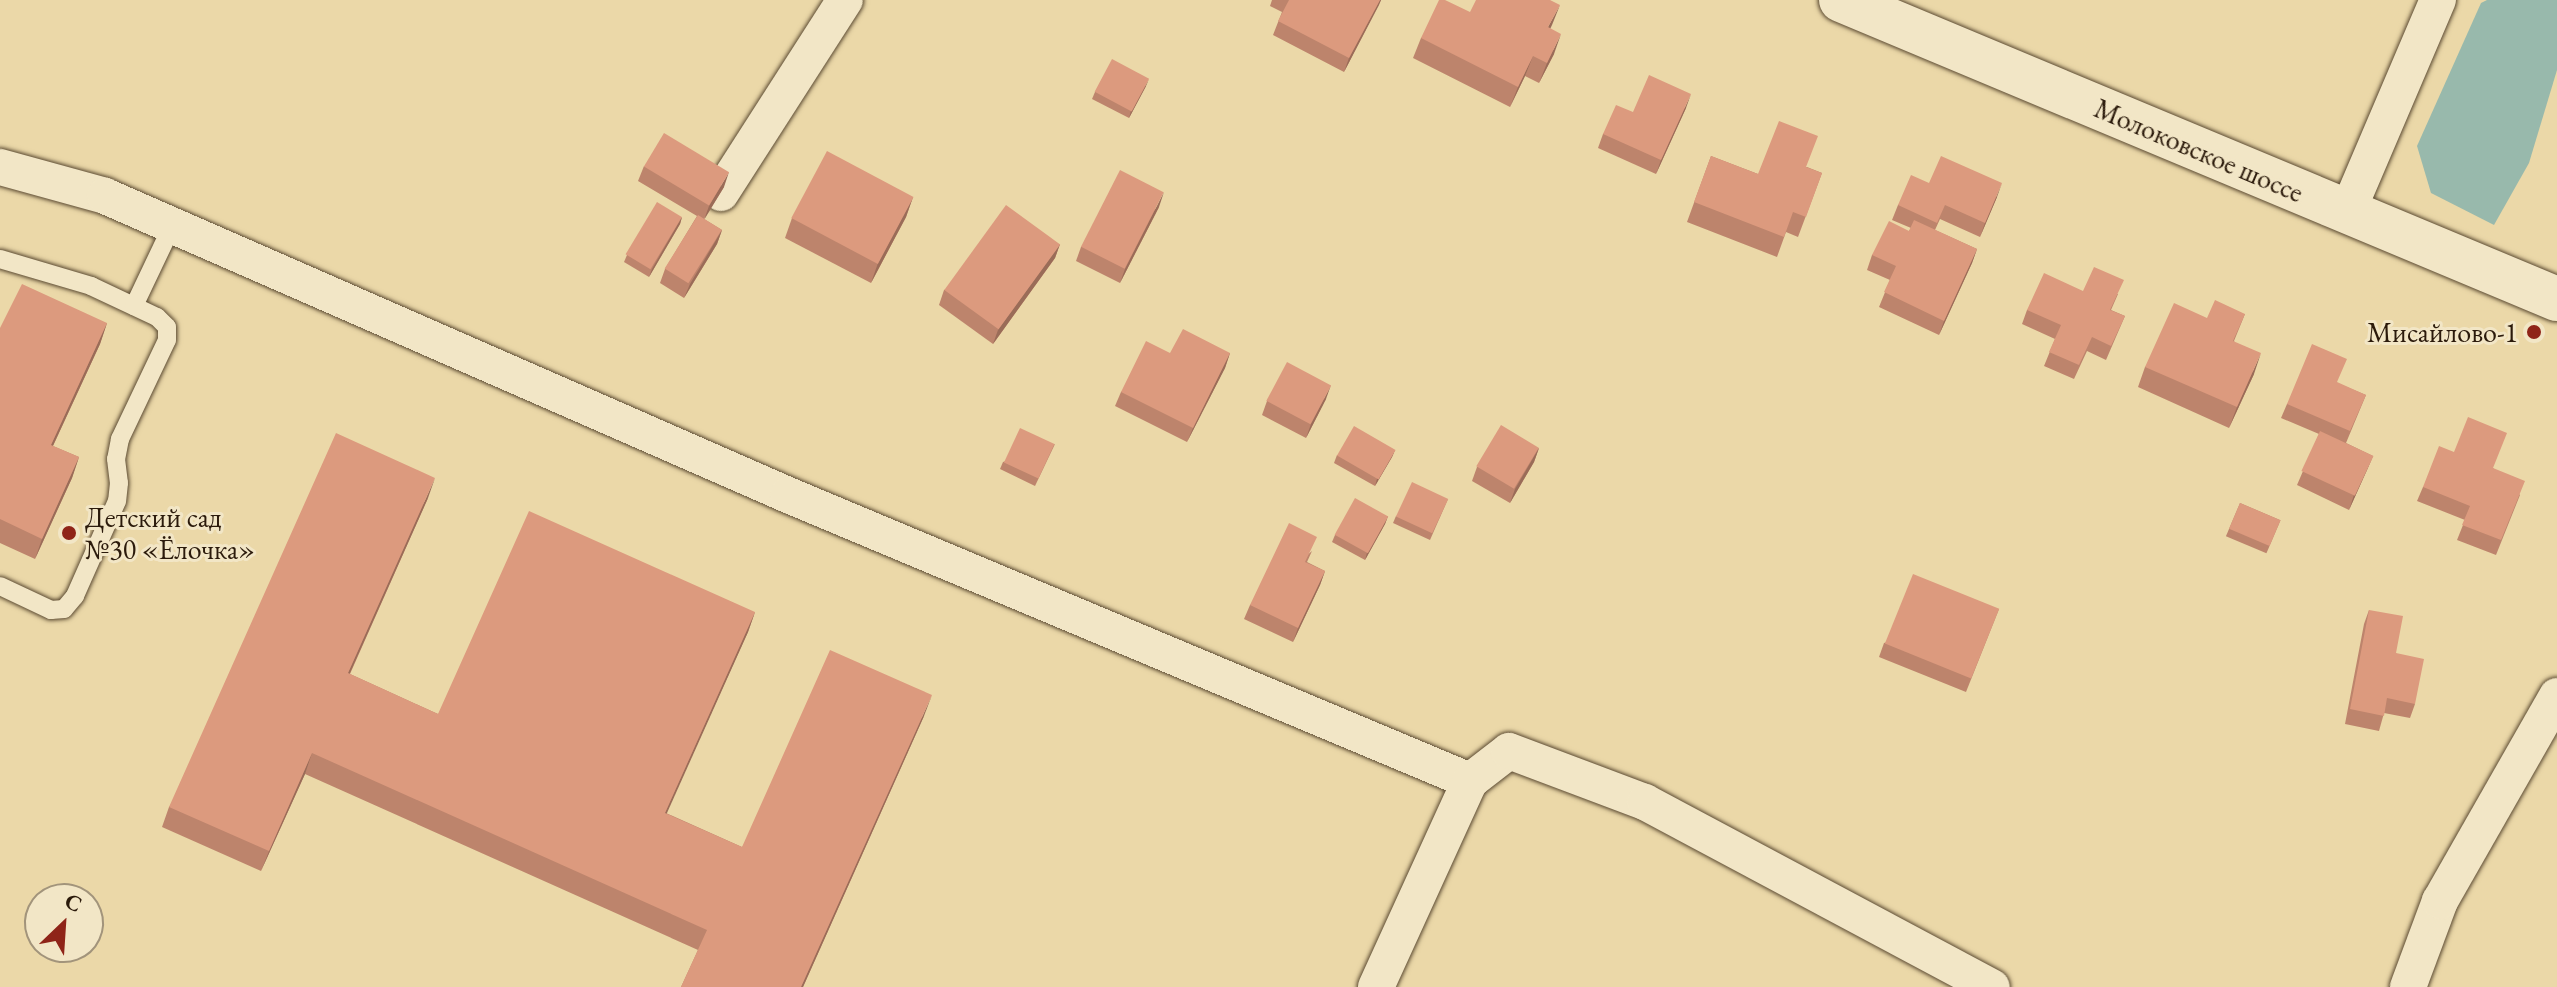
<!DOCTYPE html>
<html>
<head>
<meta charset="utf-8">
<style>
  body { margin:0 }
  #map { position:relative; width:2557px; height:987px; overflow:hidden; background:#ebd8a8; font-family:"EB Garamond",serif }
  div>[style] { position:absolute }
  .water>* { inset:0; background:#98b9ac }
  .roads { filter:drop-shadow(0 0 2px #5b4a32) drop-shadow(0 0 2px #5b4a32) }
  .service>* { height:18px; margin:-9px; padding:0 9px; transform-origin:9px; border-radius:9px; background:#f2e6c6 }
  .minor>* { height:36px; margin:-18px; padding:0 18px; transform-origin:18px; border-radius:18px; background:#f2e6c6 }
  .secondary>* { height:44px; margin:-22px; padding:0 22px; transform-origin:22px; border-radius:22px; background:#f2e6c6 }
  .wall>* { inset:0; background:#bd846c; transform-origin:0 0 }
  .shaded-wall>* { inset:0; background:#9a6c58 }
  .building>* { inset:0; background:#dc9a7e; transform-origin:0 0 }
  .dots>* { width:22px; height:22px; translate:-50% -50%; box-sizing:border-box; border:4px solid #f2e6c6; border-radius:50% }
  span { translate:-50% -50%; white-space:nowrap; text-align:center; line-height:1.15; -webkit-text-stroke:6px #f2e6c6; paint-order:stroke }
  .street-label { font-size:28px; color:#2b1a0b }
  .poi-label { font-size:28px; color:#2b1a0b }
  .right { translate:-100% -50%; text-align:right }
  .left { translate:0 -50%; text-align:left }
  .north { position:absolute; left:24px; top:883px; width:80px; height:80px; box-sizing:border-box; background:#f2e6c6; border:2px solid #a2947b; border-radius:50%; rotate:25deg; font-size:22px; font-weight:700; line-height:32px; text-align:center; color:#2b1a0b }
  .north::after { content:''; display:block; margin:auto; width:28px; height:36px; background:#8f2418; clip-path:polygon(50% 0,100% 100%,50% 72%,0 100%) }
</style>
</head>
<body>
<div id="map">
  <div class="water">
    <i style="clip-path:polygon(2487px 0,2557px 0,2557px 70px,2529px 163px,2494px 225px,2431px 193px,2417px 146px,2481px 3px)"></i>
  </div>
  <div class="roads">
    <div class="service">
      <i style="left:0;top:259px;width:95px;rotate:16.5deg"></i>
      <i style="left:91px;top:286px;width:73px;rotate:25.2deg"></i>
      <i style="left:157px;top:317px;width:14px;rotate:45deg"></i>
      <i style="left:167px;top:327px;width:13px;rotate:90deg"></i>
      <i style="left:167px;top:340px;width:110px;rotate:115.4deg"></i>
      <i style="left:120px;top:439px;width:20px;rotate:101deg"></i>
      <i style="left:116px;top:459px;width:24px;rotate:83deg"></i>
      <i style="left:119px;top:483px;width:18px;rotate:96deg"></i>
      <i style="left:117px;top:501px;width:104px;rotate:113.9deg"></i>
      <i style="left:75px;top:596px;width:17px;rotate:130deg"></i>
      <i style="left:64px;top:609px;width:13px;rotate:176deg"></i>
      <i style="left:51px;top:610px;width:56px;rotate:-154.8deg"></i>
      <i style="left:134px;top:306px;width:89px;rotate:-64.6deg"></i>
    </div>
    <div class="minor">
      <i style="left:0;top:167px;width:109px;rotate:15.4deg"></i>
      <i style="left:105px;top:196px;width:746px;rotate:23.64deg"></i>
      <i style="left:788px;top:495px;width:740px;rotate:22.75deg"></i>
      <i style="left:721px;top:193px;width:229px;rotate:-57.3deg"></i>
      <i style="left:2347px;top:213px;width:232px;rotate:-66.9deg"></i>
      <i style="left:1376px;top:987px;width:226px;rotate:-65.5deg"></i>
      <i style="left:1470px;top:781px;width:49px;rotate:-37.6deg"></i>
      <i style="left:1509px;top:751px;width:145px;rotate:20.6deg"></i>
      <i style="left:1645px;top:802px;width:393px;rotate:28.1deg"></i>
      <i style="left:2408px;top:987px;width:92px;rotate:-69.6deg"></i>
      <i style="left:2440px;top:901px;width:236px;rotate:-60.3deg"></i>
    </div>
    <div class="secondary">
      <i style="left:1841px;top:0;width:776px;rotate:22.67deg"></i>
    </div>
  </div>
  <div class="wall">
    <i style="clip-path:polygon(1272px 0,1381px 0,1344px 72px,1273px 35px,1282px 12px,1270px 6px)"></i>
    <i style="clip-path:polygon(1470px 12px,1550px 29px,1554px 54px,1539px 83px,1525px 76px,1510px 107px,1413px 58px,1421px 38px)"></i>
    <i style="clip-path:polygon(1146px 86px,1129px 118px,1092px 99px,1095px 92px)"></i>
    <i style="clip-path:polygon(1686px 108px,1656px 174px,1598px 148px,1603px 134px,1633px 112px)"></i>
    <i style="clip-path:polygon(1711px 156px,1758px 174px,1807px 167px,1822px 173px,1798px 237px,1786px 232px,1777px 257px,1687px 222px)"></i>
    <i style="clip-path:polygon(644px 166px,724px 187px,704px 219px,722px 230px,717px 244px,684px 298px,660px 283px,665px 269px,697px 216px,638px 181px)"></i>
    <i style="clip-path:polygon(1929px 183px,1997px 197px,1980px 237px,1940px 219px,1935px 230px,1977px 249px,1972px 263px,1939px 335px,1879px 307px,1890px 280px,1867px 270px,1872px 255px,1909px 231px,1911px 228px,1892px 220px,1898px 205px)"></i>
    <i style="clip-path:polygon(913px 197px,906px 217px,871px 283px,785px 238px,792px 218px)"></i>
    <i style="clip-path:polygon(1159px 207px,1120px 283px,1076px 261px,1081px 247px)"></i>
    <i style="clip-path:polygon(682px 217px,680px 224px,649px 277px,624px 262px,627px 255px)"></i>
    <i style="clip-path:polygon(1060px 244px,1055px 258px,993px 344px,939px 305px,944px 290px)"></i>
    <i style="clip-path:polygon(2083px 291px,2118px 294px,2111px 310px,2125px 316px,2106px 360px,2087px 351px,2074px 379px,2044px 366px,2055px 339px,2022px 324px,2027px 310px)"></i>
    <i style="clip-path:polygon(2245px 314px,2234px 341px,2254px 374px,2229px 428px,2138px 387px,2145px 367px,2207px 318px)"></i>
    <i style="clip-path:polygon(107px 323px,100px 344px,53px 446px,79px 457px,72px 478px,35px 559px,0 543px,0 328px)"></i>
    <i style="clip-path:polygon(1170px 353px,1230px 353px,1225px 368px,1187px 442px,1115px 406px,1121px 392px)"></i>
    <i style="clip-path:polygon(2337px 383px,2366px 395px,2346px 443px,2373px 456px,2349px 510px,2297px 485px,2319px 434px,2281px 418px,2287px 404px)"></i>
    <i style="clip-path:polygon(1326px 399px,1306px 438px,1262px 415px,1267px 401px)"></i>
    <i style="clip-path:polygon(1055px 444px,1035px 486px,1000px 469px,1003px 462px)"></i>
    <i style="clip-path:polygon(1539px 448px,1534px 462px,1510px 503px,1472px 481px,1477px 467px)"></i>
    <i style="clip-path:polygon(1395px 450px,1392px 457px,1375px 486px,1334px 463px,1337px 455px)"></i>
    <i style="clip-path:polygon(2493px 468px,2520px 495px,2496px 555px,2457px 540px,2465px 520px,2417px 501px,2423px 487px)"></i>
    <i style="clip-path:polygon(428px 498px,350px 674px,438px 714px,755px 612px,748px 632px,666px 813px,742px 847px,924px 716px,803px 987px,681px 987px,698px 950px,305px 774px,261px 871px,162px 827px,169px 807px)"></i>
    <i style="clip-path:polygon(1448px 499px,1430px 540px,1393px 523px,1396px 516px)"></i>
    <i style="left:2240px;top:503px;width:44px;height:36px;rotate:23deg"></i>
    <i style="clip-path:polygon(1388px 516px,1385px 524px,1365px 560px,1332px 542px,1335px 535px)"></i>
    <i style="clip-path:polygon(1312px 551px,1307px 562px,1325px 571px,1320px 585px,1293px 642px,1244px 619px,1250px 605px)"></i>
    <i style="clip-path:polygon(1999px 609px,1966px 692px,1879px 657px,1884px 643px)"></i>
    <i style="clip-path:polygon(2369px 610px,2396px 653px,2415px 704px,2410px 718px,2384px 713px,2379px 731px,2345px 724px,2364px 624px)"></i>
  </div>
  <div class="shaded-wall">
    <i style="clip-path:polygon(1380px 0,1381px 0,1379px 5px,1344px 72px,1349px 58px)"></i>
    <i style="clip-path:polygon(1560px 5px,1552px 25px,1541px 48px,1548px 27px)"></i>
    <i style="clip-path:polygon(1561px 34px,1554px 54px,1539px 83px,1547px 63px)"></i>
    <i style="clip-path:polygon(1533px 56px,1525px 76px,1510px 107px,1518px 87px)"></i>
    <i style="clip-path:polygon(1149px 79px,1146px 86px,1129px 118px,1131px 111px)"></i>
    <i style="clip-path:polygon(1691px 94px,1686px 108px,1656px 174px,1661px 160px)"></i>
    <i style="clip-path:polygon(729px 172px,724px 187px,704px 220px,709px 206px)"></i>
    <i style="clip-path:polygon(2002px 183px,1997px 197px,1980px 237px,1985px 223px)"></i>
    <i style="clip-path:polygon(1164px 192px,1159px 207px,1120px 283px,1125px 269px)"></i>
    <i style="clip-path:polygon(913px 197px,906px 217px,871px 283px,878px 263px)"></i>
    <i style="clip-path:polygon(682px 217px,680px 224px,649px 277px,652px 269px)"></i>
    <i style="clip-path:polygon(722px 230px,717px 244px,684px 298px,690px 284px)"></i>
    <i style="clip-path:polygon(1060px 244px,1055px 258px,993px 344px,998px 330px)"></i>
    <i style="clip-path:polygon(1977px 249px,1972px 263px,1939px 335px,1944px 321px)"></i>
    <i style="clip-path:polygon(107px 323px,100px 344px,44px 465px,51px 445px)"></i>
    <i style="clip-path:polygon(1230px 353px,1225px 368px,1187px 442px,1193px 428px)"></i>
    <i style="clip-path:polygon(2261px 353px,2254px 374px,2229px 428px,2237px 407px)"></i>
    <i style="clip-path:polygon(1331px 385px,1326px 399px,1306px 438px,1311px 424px)"></i>
    <i style="clip-path:polygon(1539px 448px,1534px 462px,1510px 503px,1515px 489px)"></i>
    <i style="clip-path:polygon(1395px 450px,1392px 457px,1375px 486px,1377px 479px)"></i>
    <i style="clip-path:polygon(2373px 456px,2367px 470px,2349px 510px,2354px 495px)"></i>
    <i style="clip-path:polygon(79px 457px,72px 478px,35px 559px,42px 539px)"></i>
    <i style="clip-path:polygon(435px 478px,428px 498px,341px 693px,348px 673px)"></i>
    <i style="clip-path:polygon(1388px 516px,1385px 524px,1365px 560px,1367px 553px)"></i>
    <i style="clip-path:polygon(1325px 571px,1320px 585px,1293px 642px,1298px 628px)"></i>
    <i style="clip-path:polygon(755px 612px,748px 632px,658px 833px,665px 813px)"></i>
    <i style="clip-path:polygon(932px 695px,924px 716px,803px 987px,801px 987px)"></i>
    <i style="clip-path:polygon(312px 753px,305px 774px,261px 871px,269px 851px)"></i>
  </div>
  <div class="building">
    <i style="clip-path:polygon(1289px 0,1380px 0,1349px 58px,1278px 21px)"></i>
    <i style="clip-path:polygon(1439px 0,1445px 0,1470px 12px,1476px 0,1550px 0,1560px 5px,1548px 27px,1561px 34px,1547px 63px,1533px 56px,1518px 87px,1421px 38px)"></i>
    <i style="left:1112px;top:59px;width:42px;height:37px;rotate:28deg"></i>
    <i style="clip-path:polygon(1649px 75px,1691px 94px,1661px 160px,1603px 134px,1616px 105px,1633px 112px)"></i>
    <i style="clip-path:polygon(1779px 121px,1818px 136px,1806px 167px,1822px 173px,1806px 217px,1793px 212px,1784px 237px,1694px 202px,1711px 156px,1758px 174px)"></i>
    <i style="left:664px;top:133px;width:76px;height:39px;rotate:31deg"></i>
    <i style="left:827px;top:151px;width:98px;height:76px;rotate:28deg"></i>
    <i style="clip-path:polygon(1941px 156px,2002px 183px,1985px 223px,1945px 205px,1937px 223px,1898px 205px,1911px 175px,1929px 183px)"></i>
    <i style="left:1120px;top:170px;width:49px;height:86px;rotate:27deg"></i>
    <i style="left:657px;top:202px;width:29px;height:61px;rotate:31deg"></i>
    <i style="left:1006px;top:205px;width:67px;height:105px;rotate:36deg"></i>
    <i style="left:698px;top:215px;width:28px;height:63px;rotate:32deg"></i>
    <i style="clip-path:polygon(1914px 220px,1977px 249px,1944px 321px,1884px 292px,1896px 266px,1872px 255px,1889px 221px,1909px 231px)"></i>
    <i style="clip-path:polygon(2094px 267px,2124px 280px,2110px 310px,2125px 316px,2111px 346px,2092px 337px,2079px 365px,2049px 352px,2061px 325px,2027px 310px,2044px 273px,2083px 291px)"></i>
    <i style="clip-path:polygon(22px 284px,107px 323px,51px 445px,79px 457px,42px 539px,0 519px,0 328px)"></i>
    <i style="clip-path:polygon(2215px 300px,2245px 314px,2233px 341px,2261px 353px,2237px 407px,2145px 367px,2174px 303px,2207px 318px)"></i>
    <i style="clip-path:polygon(1183px 329px,1230px 353px,1193px 428px,1121px 392px,1146px 341px,1170px 353px)"></i>
    <i style="clip-path:polygon(2312px 344px,2347px 359px,2337px 382px,2366px 395px,2350px 431px,2287px 404px)"></i>
    <i style="left:1287px;top:362px;width:50px;height:44px;rotate:28deg"></i>
    <i style="clip-path:polygon(2468px 417px,2507px 433px,2493px 468px,2525px 481px,2501px 540px,2462px 525px,2470px 506px,2423px 487px,2439px 446px,2454px 452px)"></i>
    <i style="left:1501px;top:425px;width:44px;height:48px;rotate:31deg"></i>
    <i style="left:1354px;top:426px;width:48px;height:34px;rotate:30deg"></i>
    <i style="left:1020px;top:428px;width:38px;height:38px;rotate:25deg"></i>
    <i style="left:2320px;top:431px;width:59px;height:44px;rotate:25deg"></i>
    <i style="clip-path:polygon(336px 433px,435px 478px,348px 673px,438px 714px,529px 511px,755px 612px,665px 813px,742px 847px,830px 650px,932px 695px,801px 987px,681px 987px,707px 930px,312px 753px,269px 851px,169px 807px)"></i>
    <i style="left:1412px;top:482px;width:40px;height:38px;rotate:25deg"></i>
    <i style="left:1355px;top:498px;width:38px;height:42px;rotate:29deg"></i>
    <i style="left:2240px;top:503px;width:44px;height:28px;rotate:23deg"></i>
    <i style="clip-path:polygon(1289px 523px,1317px 537px,1305px 562px,1325px 571px,1298px 628px,1250px 605px)"></i>
    <i style="left:1913px;top:574px;width:93px;height:75px;rotate:22deg"></i>
    <i style="clip-path:polygon(2369px 610px,2403px 616px,2396px 653px,2424px 659px,2415px 704px,2387px 698px,2384px 716px,2350px 709px)"></i>
  </div>
  <div class="dots">
    <i style="left:2534px;top:332px;background:#8f2418"></i>
    <i style="left:69px;top:533px;background:#8f2418"></i>
  </div>
  <div class="street-label">
    <span style="left:2199px;top:150px;rotate:23deg">Молоковское шоссе</span>
  </div>
  <div class="poi-label">
    <span class="right" style="left:2518px;top:332px">Мисайлово-1</span>
    <span class="left" style="left:85px;top:533px">Детский сад<br>№30 «Ёлочка»</span>
  </div>
  <div class="north">С</div>
</div>
</body>
</html>
